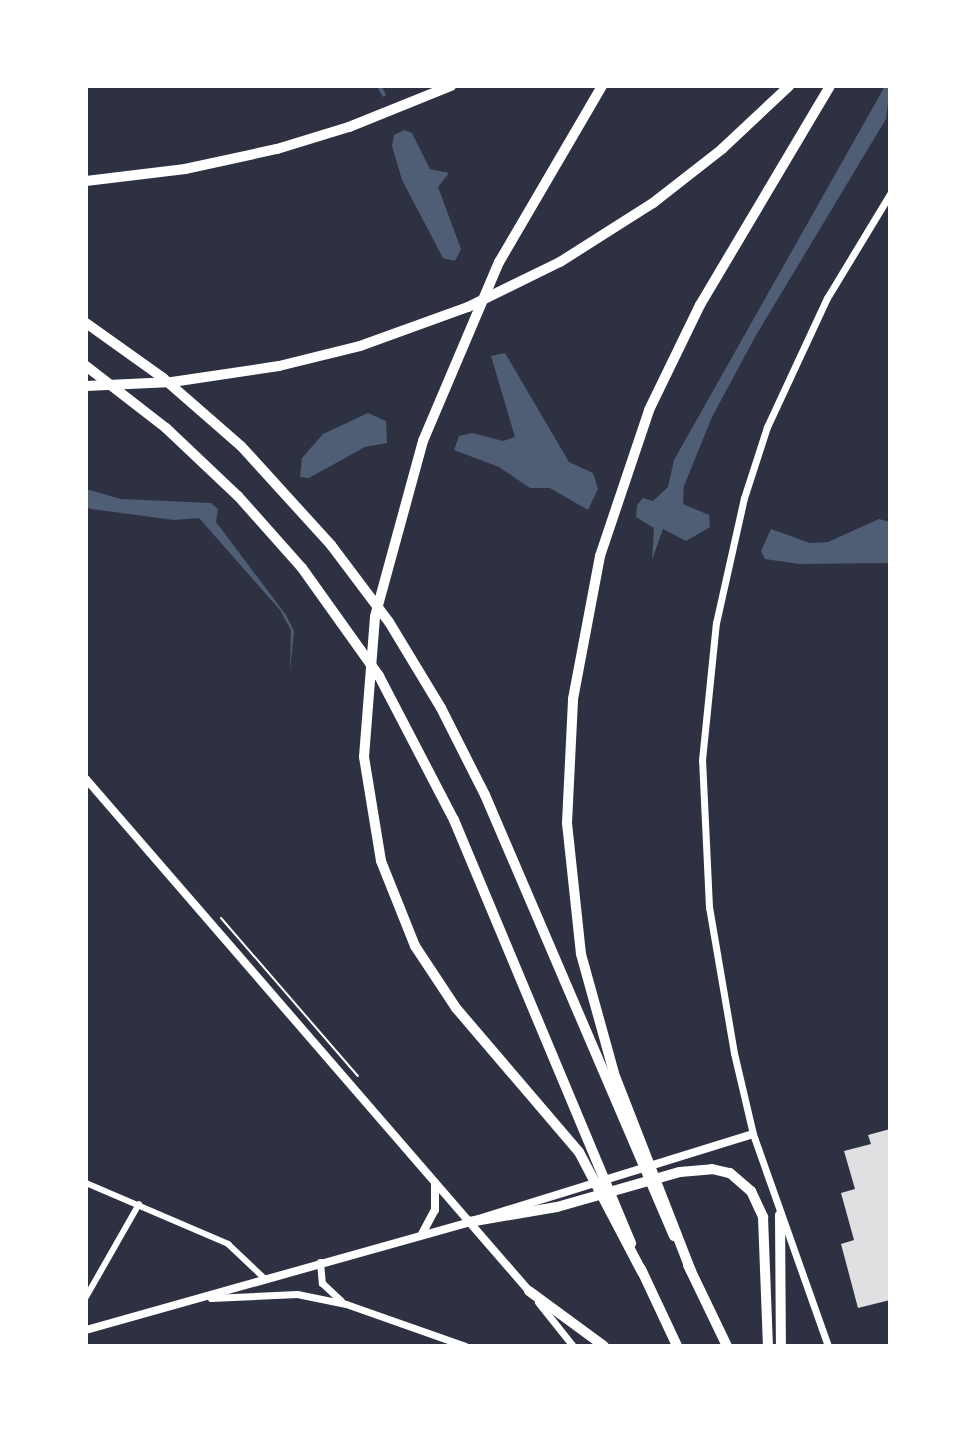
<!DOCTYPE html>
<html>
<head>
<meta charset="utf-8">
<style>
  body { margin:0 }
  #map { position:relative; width:976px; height:1432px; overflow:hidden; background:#2d3142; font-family:Mulish,sans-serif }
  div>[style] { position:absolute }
  .water>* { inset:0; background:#4f5d75 }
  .stream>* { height:4px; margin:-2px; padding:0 2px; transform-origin:2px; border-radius:2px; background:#4f5d75 }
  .building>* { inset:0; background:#e0e0e3 }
  .path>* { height:2px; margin:-1px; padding:0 1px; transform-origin:1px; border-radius:1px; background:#fff }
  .minor>* { height:6px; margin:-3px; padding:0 3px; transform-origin:3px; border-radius:3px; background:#fff }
  .tertiary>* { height:7px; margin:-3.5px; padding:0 3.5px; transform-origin:3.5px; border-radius:3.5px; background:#fff }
  .secondary>* { height:8px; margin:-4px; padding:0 4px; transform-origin:4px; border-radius:4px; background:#fff }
  .motorway>* { height:10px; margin:-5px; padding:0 5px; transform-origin:5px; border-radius:5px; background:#fff }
  span { translate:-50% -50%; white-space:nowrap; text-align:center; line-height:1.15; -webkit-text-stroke:6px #fff; paint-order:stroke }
  .frame { position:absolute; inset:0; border:88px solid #fff; pointer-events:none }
</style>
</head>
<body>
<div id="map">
  <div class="water">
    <i style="clip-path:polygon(885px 86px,890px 86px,886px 119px,755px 337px,712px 417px,684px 486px,683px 504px,709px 515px,710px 527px,686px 541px,663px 529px,652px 560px,654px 528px,636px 517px,637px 505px,643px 498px,653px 501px,668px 487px,674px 460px)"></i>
    <i style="clip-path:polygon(404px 130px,412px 133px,430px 169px,449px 173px,438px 187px,461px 249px,455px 261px,443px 258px,402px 180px,392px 146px,394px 135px)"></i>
    <i style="clip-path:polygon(505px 353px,569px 462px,593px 473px,598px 489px,588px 510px,550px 488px,530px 488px,499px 467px,454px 450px,459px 436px,472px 433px,503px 441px,515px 437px,491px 356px)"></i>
    <i style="clip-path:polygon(368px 413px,386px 421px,387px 443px,365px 447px,309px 478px,300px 477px,302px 458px,323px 434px)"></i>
    <i style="clip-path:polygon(86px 489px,121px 499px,211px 503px,218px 509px,216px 522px,286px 615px,294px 631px,290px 672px,291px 630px,280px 610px,199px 518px,174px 520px,91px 509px,86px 507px)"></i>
    <i style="clip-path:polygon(879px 519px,890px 522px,890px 563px,799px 564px,765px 559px,761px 551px,771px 529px,810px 543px,828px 542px)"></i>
  </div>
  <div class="stream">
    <i style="left:379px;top:86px;width:10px;rotate:61deg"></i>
  </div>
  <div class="building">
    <i style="clip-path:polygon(890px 1129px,890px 1300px,858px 1308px,841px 1244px,854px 1240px,841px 1193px,855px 1189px,844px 1151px,871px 1144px,868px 1135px)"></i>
  </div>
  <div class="path">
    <i style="left:221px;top:918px;width:209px;rotate:49.1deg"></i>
  </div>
  <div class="minor">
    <i style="left:86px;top:1183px;width:155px;rotate:23.2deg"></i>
    <i style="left:228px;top:1244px;width:51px;rotate:43.4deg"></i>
    <i style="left:86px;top:1297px;width:107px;rotate:-60.3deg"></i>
  </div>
  <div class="tertiary">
    <i style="left:320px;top:1262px;width:21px;rotate:85deg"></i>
    <i style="left:322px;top:1283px;width:26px;rotate:43deg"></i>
    <i style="left:211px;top:1298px;width:86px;rotate:-2.7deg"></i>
    <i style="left:297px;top:1294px;width:50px;rotate:11.5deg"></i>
    <i style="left:346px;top:1304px;width:126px;rotate:19.4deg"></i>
    <i style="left:538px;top:1302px;width:56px;rotate:51.5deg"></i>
    <i style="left:828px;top:1346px;width:225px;rotate:-109.5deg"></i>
    <i style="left:753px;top:1134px;width:83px;rotate:-103.2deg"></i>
    <i style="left:734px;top:1053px;width:148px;rotate:-99.7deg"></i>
    <i style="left:709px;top:907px;width:147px;rotate:-92.7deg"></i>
    <i style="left:702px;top:760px;width:138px;rotate:-84.2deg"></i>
    <i style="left:716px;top:623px;width:128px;rotate:-77.4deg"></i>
    <i style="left:744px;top:498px;width:75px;rotate:-72.1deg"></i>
    <i style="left:767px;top:427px;width:142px;rotate:-65.1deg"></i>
    <i style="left:827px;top:298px;width:122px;rotate:-58.8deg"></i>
  </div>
  <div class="secondary">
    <i style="left:86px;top:779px;width:677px;rotate:49.13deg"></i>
    <i style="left:422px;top:1234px;width:27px;rotate:-62deg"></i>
    <i style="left:435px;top:1210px;width:27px;rotate:-90deg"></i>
    <i style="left:86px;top:1330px;width:398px;rotate:-15.7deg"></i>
    <i style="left:469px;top:1222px;width:297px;rotate:-17.2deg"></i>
  </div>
  <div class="motorway">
    <i style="left:602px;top:86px;width:204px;rotate:120.3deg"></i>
    <i style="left:499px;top:262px;width:194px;rotate:113deg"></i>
    <i style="left:423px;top:441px;width:182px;rotate:105.3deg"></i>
    <i style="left:375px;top:617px;width:140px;rotate:94.5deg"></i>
    <i style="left:364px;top:757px;width:105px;rotate:80.7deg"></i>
    <i style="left:381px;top:861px;width:92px;rotate:68.2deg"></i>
    <i style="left:415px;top:946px;width:74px;rotate:56.5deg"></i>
    <i style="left:456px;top:1008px;width:189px;rotate:49.5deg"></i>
    <i style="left:579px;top:1152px;width:136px;rotate:62.3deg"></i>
    <i style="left:86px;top:181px;width:100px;rotate:-6.9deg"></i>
    <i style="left:185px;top:169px;width:94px;rotate:-12.3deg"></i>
    <i style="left:277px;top:149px;width:75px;rotate:-17deg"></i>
    <i style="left:349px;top:127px;width:110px;rotate:-21.9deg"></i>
    <i style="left:86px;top:323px;width:95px;rotate:35.5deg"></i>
    <i style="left:163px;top:378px;width:103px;rotate:41.1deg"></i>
    <i style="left:241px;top:446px;width:134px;rotate:47.7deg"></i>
    <i style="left:331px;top:545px;width:96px;rotate:53deg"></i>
    <i style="left:389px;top:622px;width:100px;rotate:58.8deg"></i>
    <i style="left:441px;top:708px;width:97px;rotate:63.2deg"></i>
    <i style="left:485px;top:795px;width:480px;rotate:66.8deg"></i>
    <i style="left:86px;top:366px;width:101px;rotate:37.8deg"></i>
    <i style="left:166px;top:428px;width:99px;rotate:43.4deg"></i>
    <i style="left:238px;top:496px;width:96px;rotate:48.4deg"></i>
    <i style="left:302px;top:568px;width:133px;rotate:54.5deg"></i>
    <i style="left:379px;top:676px;width:162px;rotate:62.5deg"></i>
    <i style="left:454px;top:820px;width:459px;rotate:67.3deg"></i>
    <i style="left:86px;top:386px;width:86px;rotate:-2.7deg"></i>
    <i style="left:172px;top:382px;width:108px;rotate:-8.5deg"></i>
    <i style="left:279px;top:366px;width:83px;rotate:-13.9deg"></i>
    <i style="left:360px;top:346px;width:115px;rotate:-19.9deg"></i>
    <i style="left:468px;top:307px;width:102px;rotate:-26.1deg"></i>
    <i style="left:560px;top:262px;width:110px;rotate:-32.4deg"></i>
    <i style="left:653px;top:203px;width:88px;rotate:-38deg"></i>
    <i style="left:722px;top:149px;width:92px;rotate:-43.2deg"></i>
    <i style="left:780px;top:1215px;width:131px;rotate:89.6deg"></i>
    <i style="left:469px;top:1222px;width:89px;rotate:-9.7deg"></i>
    <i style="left:557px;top:1207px;width:128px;rotate:-15.9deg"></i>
    <i style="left:680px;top:1172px;width:32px;rotate:-5deg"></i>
    <i style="left:712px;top:1169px;width:18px;rotate:13deg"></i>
    <i style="left:730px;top:1173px;width:28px;rotate:41deg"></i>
    <i style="left:751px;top:1191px;width:29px;rotate:65deg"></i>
    <i style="left:763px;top:1217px;width:129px;rotate:87.8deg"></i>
    <i style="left:688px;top:1265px;width:90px;rotate:64.3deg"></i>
    <i style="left:641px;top:1269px;width:85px;rotate:64.9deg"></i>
    <i style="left:691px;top:1271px;width:212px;rotate:-111.3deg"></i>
    <i style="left:614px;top:1073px;width:123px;rotate:-105.5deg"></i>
    <i style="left:581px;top:954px;width:132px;rotate:-96.1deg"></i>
    <i style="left:567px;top:823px;width:124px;rotate:-87.2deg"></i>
    <i style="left:573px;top:699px;width:146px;rotate:-79.3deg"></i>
    <i style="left:600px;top:556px;width:154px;rotate:-71.4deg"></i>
    <i style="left:649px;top:410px;width:117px;rotate:-64.1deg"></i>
    <i style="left:700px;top:305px;width:255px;rotate:-59.3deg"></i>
    <i style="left:529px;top:1291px;width:93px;rotate:36.3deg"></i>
  </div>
  <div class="frame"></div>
</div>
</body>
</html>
